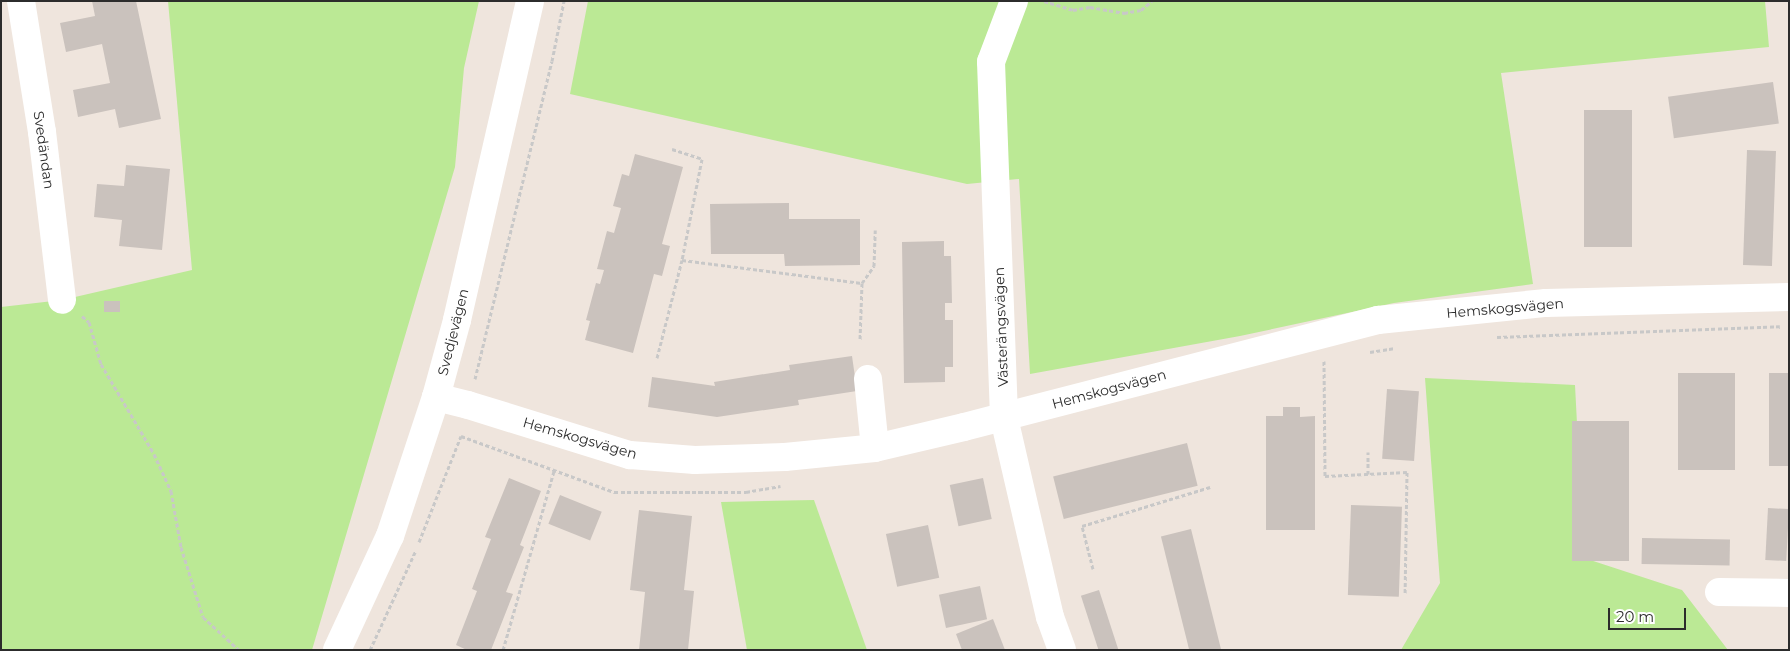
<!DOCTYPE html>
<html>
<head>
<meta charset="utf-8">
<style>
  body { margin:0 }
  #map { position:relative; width:1790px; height:651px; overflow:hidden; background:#efe5dd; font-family:Montserrat,sans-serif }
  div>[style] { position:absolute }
  .green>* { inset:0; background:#bbe995 }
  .building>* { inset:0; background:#cac2bd; transform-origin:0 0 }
  .path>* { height:3px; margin-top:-1.5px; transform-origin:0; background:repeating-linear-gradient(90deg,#c8c8c8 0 4px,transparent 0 6.5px) }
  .minor>* { height:28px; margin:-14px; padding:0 14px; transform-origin:14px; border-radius:14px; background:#fff }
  span { translate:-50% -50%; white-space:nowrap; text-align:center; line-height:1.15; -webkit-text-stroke:4.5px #fff; paint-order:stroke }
  .street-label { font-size:14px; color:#2c2c2c }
  .frame { position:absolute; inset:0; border:2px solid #2c2c2c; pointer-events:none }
  .scale { position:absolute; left:1608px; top:608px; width:78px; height:22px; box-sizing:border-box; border:2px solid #2c2c2c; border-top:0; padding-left:6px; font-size:15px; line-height:18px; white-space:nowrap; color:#2c2c2c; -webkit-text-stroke:4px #fff; paint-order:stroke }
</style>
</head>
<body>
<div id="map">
  <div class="green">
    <i style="clip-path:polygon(168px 1px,479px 1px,464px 68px,455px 167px,312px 650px,1px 650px,1px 307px,62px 300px,192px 270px)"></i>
    <i style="clip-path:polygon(588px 1px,1765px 1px,1769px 47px,1501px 73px,1533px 284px,1394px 303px,1240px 336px,1030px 374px,1019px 179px,967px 184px,570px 94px)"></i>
    <i style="clip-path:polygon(1425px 378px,1575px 385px,1584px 558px,1682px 590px,1728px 650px,1401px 650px,1440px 583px)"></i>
    <i style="clip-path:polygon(814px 500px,867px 650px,747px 650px,721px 502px)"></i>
  </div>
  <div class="building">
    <i style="clip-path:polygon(92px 1px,136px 1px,161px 119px,119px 128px,115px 109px,78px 117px,73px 90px,110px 83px,102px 44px,66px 52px,60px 23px,95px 16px)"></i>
    <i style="left:1773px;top:82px;width:42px;height:106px;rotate:82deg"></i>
    <i style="left:1632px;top:110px;width:137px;height:48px;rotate:90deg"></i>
    <i style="left:1747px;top:150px;width:29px;height:115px;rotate:2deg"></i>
    <i style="clip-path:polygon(635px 154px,683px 167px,662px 244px,670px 246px,662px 276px,654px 274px,633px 353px,585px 340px,590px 321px,586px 320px,596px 283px,600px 284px,604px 270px,597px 269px,607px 231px,614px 233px,621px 208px,613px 206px,622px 174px,629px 176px)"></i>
    <i style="clip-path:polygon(126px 165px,170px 169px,162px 250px,119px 246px,122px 220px,94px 217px,97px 184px,124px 186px)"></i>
    <i style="clip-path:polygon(789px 203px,789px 219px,860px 219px,860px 265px,785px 266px,784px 254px,711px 254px,710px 204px)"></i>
    <i style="clip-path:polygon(944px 241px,944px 256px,951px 256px,952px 303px,945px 303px,945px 320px,953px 320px,953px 367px,945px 367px,945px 382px,904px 383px,902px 242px)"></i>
    <i style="left:120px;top:301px;width:11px;height:16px;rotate:90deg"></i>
    <i style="clip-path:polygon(852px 356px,857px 391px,798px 400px,799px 405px,717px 417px,648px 407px,652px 377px,715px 386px,714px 382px,790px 370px,789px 365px)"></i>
    <i style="left:1678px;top:373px;width:57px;height:97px"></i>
    <i style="left:1769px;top:373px;width:20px;height:93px"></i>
    <i style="left:1387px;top:389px;width:32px;height:70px;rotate:4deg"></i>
    <i style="clip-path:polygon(1283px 407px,1300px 407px,1300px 417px,1315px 416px,1315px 530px,1266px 530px,1266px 416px,1283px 416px)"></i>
    <i style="left:1572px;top:421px;width:57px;height:140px"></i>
    <i style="left:1187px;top:443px;width:44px;height:138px;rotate:76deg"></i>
    <i style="clip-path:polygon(509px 478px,541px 491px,520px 545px,524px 547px,506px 592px,513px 594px,491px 650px,467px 650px,456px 645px,477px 591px,472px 589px,491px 539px,485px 537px)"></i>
    <i style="left:983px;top:478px;width:42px;height:34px;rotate:78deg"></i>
    <i style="left:560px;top:495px;width:45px;height:31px;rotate:22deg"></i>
    <i style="left:1351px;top:505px;width:51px;height:90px;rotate:2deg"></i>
    <i style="left:1768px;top:508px;width:21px;height:52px;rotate:3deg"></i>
    <i style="clip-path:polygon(639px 510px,692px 516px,684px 590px,694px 591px,688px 650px,639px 650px,645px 592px,630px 590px)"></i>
    <i style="left:928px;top:525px;width:54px;height:43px;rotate:78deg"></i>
    <i style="left:1191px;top:529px;width:125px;height:31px;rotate:76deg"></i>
    <i style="left:1642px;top:538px;width:88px;height:26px;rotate:1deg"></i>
    <i style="left:980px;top:586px;width:34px;height:42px;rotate:78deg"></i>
    <i style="left:1099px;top:590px;width:63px;height:19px;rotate:72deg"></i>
    <i style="clip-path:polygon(993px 619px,1005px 650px,962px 650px,956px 634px)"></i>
  </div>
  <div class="path">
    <i style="left:1044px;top:1px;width:30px;rotate:17deg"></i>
    <i style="left:1073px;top:10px;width:17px;rotate:-10deg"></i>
    <i style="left:1090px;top:7px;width:35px;rotate:10deg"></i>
    <i style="left:1124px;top:13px;width:17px;rotate:-10deg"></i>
    <i style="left:1141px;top:10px;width:14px;rotate:-39deg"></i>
    <i style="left:672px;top:149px;width:32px;rotate:18deg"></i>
    <i style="left:702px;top:159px;width:103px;rotate:101.2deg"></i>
    <i style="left:862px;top:283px;width:21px;rotate:-55deg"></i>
    <i style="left:874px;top:266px;width:36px;rotate:-88deg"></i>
    <i style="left:82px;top:316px;width:9px;rotate:41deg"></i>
    <i style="left:89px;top:322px;width:44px;rotate:74.1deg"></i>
    <i style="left:101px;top:364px;width:104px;rotate:59.5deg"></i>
    <i style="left:154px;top:454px;width:41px;rotate:65.3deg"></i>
    <i style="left:171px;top:491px;width:57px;rotate:79.9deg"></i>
    <i style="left:181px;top:547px;width:73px;rotate:72.6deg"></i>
    <i style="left:203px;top:617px;width:49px;rotate:42.5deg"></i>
    <i style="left:1497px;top:337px;width:283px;rotate:-2.2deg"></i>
    <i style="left:1370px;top:352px;width:24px;rotate:-9deg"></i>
    <i style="left:657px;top:358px;width:101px;rotate:-75.7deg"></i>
    <i style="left:682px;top:260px;width:181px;rotate:7.3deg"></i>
    <i style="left:862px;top:283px;width:57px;rotate:92deg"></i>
    <i style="left:1324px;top:361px;width:115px;rotate:89.5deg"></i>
    <i style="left:1325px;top:476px;width:82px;rotate:-2.8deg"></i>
    <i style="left:1407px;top:472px;width:121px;rotate:90.9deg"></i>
    <i style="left:475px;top:379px;width:327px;rotate:-76.4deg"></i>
    <i style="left:552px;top:61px;width:61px;rotate:-78.7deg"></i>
    <i style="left:461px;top:436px;width:163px;rotate:20.1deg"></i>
    <i style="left:614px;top:492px;width:132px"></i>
    <i style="left:746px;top:492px;width:35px;rotate:-10deg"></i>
    <i style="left:1368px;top:474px;width:22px;rotate:-90deg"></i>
    <i style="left:419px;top:542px;width:114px;rotate:-68.4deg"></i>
    <i style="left:1093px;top:569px;width:44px;rotate:-104.3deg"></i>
    <i style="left:1082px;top:526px;width:134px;rotate:-16.9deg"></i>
    <i style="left:370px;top:650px;width:110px;rotate:-65.3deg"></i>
    <i style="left:503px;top:650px;width:186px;rotate:-74.1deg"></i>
  </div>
  <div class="minor">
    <i style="left:21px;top:1px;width:133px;rotate:80.9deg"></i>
    <i style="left:42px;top:132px;width:169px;rotate:83.2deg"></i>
    <i style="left:1014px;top:1px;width:65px;rotate:110.7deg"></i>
    <i style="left:991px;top:62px;width:356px;rotate:87.9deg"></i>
    <i style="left:1004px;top:418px;width:204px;rotate:77deg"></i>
    <i style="left:1050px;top:617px;width:35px;rotate:70deg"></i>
    <i style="left:868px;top:379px;width:69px;rotate:84.2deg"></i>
    <i style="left:436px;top:397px;width:33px;rotate:14deg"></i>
    <i style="left:468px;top:405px;width:170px;rotate:17.2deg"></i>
    <i style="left:630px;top:455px;width:65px;rotate:4.4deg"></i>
    <i style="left:695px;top:460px;width:90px;rotate:-1.9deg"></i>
    <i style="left:785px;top:457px;width:90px;rotate:-5.7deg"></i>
    <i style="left:875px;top:448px;width:91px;rotate:-13.3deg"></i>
    <i style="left:964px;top:427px;width:428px;rotate:-14.5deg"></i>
    <i style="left:1378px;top:320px;width:169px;rotate:-5.8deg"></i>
    <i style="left:1546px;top:303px;width:243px;rotate:-1.4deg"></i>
    <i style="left:1719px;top:592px;width:70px;rotate:0.8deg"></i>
    <i style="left:337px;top:650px;width:126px;rotate:-65.1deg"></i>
    <i style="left:390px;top:536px;width:146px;rotate:-71.7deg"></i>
    <i style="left:436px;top:397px;width:80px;rotate:-74.7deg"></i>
    <i style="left:457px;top:320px;width:327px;rotate:-77.1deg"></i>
  </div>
  <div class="street-label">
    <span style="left:44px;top:150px;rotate:82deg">Svedändan</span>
    <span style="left:1505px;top:308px;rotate:-5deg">Hemskogsvägen</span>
    <span style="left:1001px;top:327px;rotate:-92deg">Västerängsvägen</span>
    <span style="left:453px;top:332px;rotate:-76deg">Svedjevägen</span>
    <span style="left:1109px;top:389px;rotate:-15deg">Hemskogsvägen</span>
    <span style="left:580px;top:438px;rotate:16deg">Hemskogsvägen</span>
  </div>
  <div class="frame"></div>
  <div class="scale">20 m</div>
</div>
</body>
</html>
